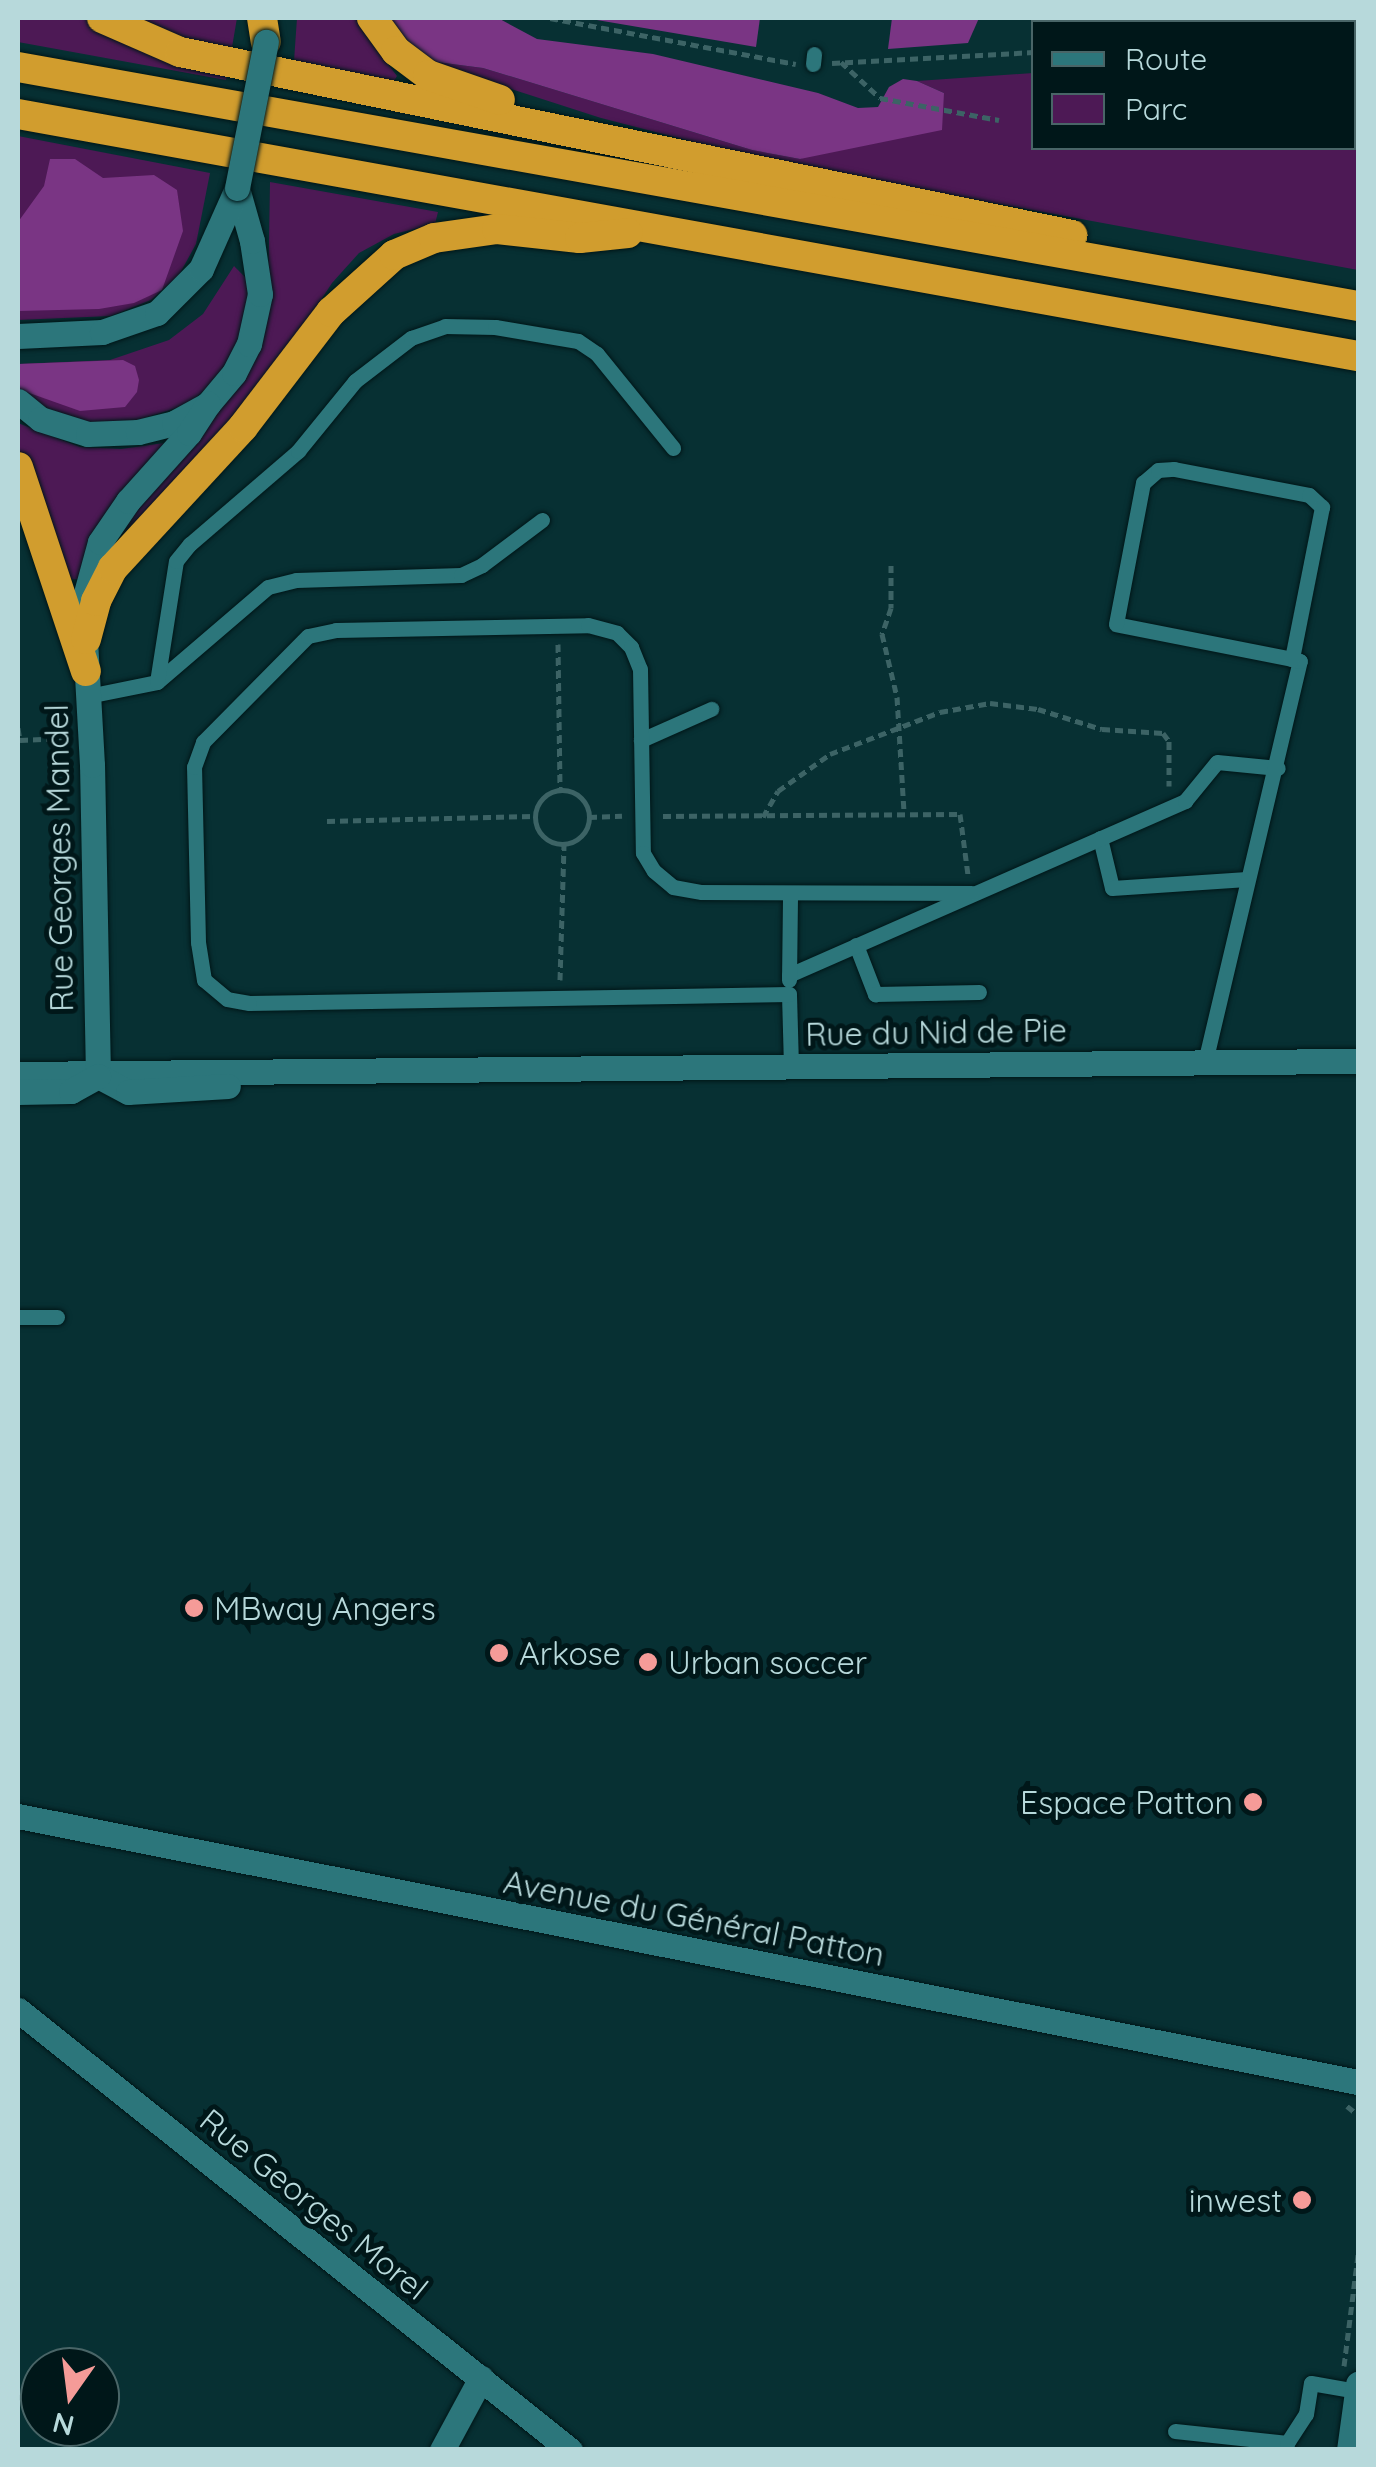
<!DOCTYPE html>
<html>
<head>
<meta charset="utf-8">
<style>
  body { margin:0 }
  #map { position:relative; width:1376px; height:2467px; overflow:hidden; background:#073033; font-family:Quicksand,sans-serif }
  div>[style] { position:absolute }
  .green>* { inset:0; background:#4d1955 }
  .forest>* { inset:0; background:#7a3584 }
  .path>* { height:5px; margin-top:-2.5px; transform-origin:0; background:repeating-linear-gradient(90deg,#3c6365 0 8px,transparent 0 13px) }
  .path>.ring { margin:-2.5px; padding:0; box-sizing:content-box; background:none; border:5px solid #3c6365; border-radius:50% }
  .roads { filter:drop-shadow(0 0 2px #011618) drop-shadow(0 0 2px #011618) }
  .lane>* { height:15px; margin:-7.5px; padding:0 7.5px; transform-origin:7.5px; border-radius:7.5px; background:#2c767b }
  .street>* { height:25px; margin:-12.5px; padding:0 12.5px; transform-origin:12.5px; border-radius:12.5px; background:#2c767b }
  .secondary>* { height:25px; margin:-12.5px; padding:0 12.5px; transform-origin:12.5px; border-radius:12.5px; background:#2c767b }
  .highway>* { height:30px; margin:-15px; padding:0 15px; transform-origin:15px; border-radius:15px; background:#d19d2e }
  .bridges { filter:drop-shadow(0 0 2px #011618) drop-shadow(0 0 2px #011618) }
  .secondary-bridge>* { height:25px; margin:-12.5px; padding:0 12.5px; transform-origin:12.5px; border-radius:12.5px; background:#2c767b }
  .dots>* { width:28px; height:28px; translate:-50% -50%; box-sizing:border-box; border:5px solid #001719; border-radius:50% }
  span { translate:-50% -50%; white-space:nowrap; text-align:center; line-height:1.15; -webkit-text-stroke:10px #001719; paint-order:stroke }
  .street-label { font-size:32px; color:#b7d9db }
  .poi-label { font-size:32px; color:#b7d9db }
  .left { translate:0 -50%; text-align:left }
  .right { translate:-100% -50%; text-align:right }
  .frame { position:absolute; inset:0; border:20px solid #b7d9db; pointer-events:none }
  .legend { position:absolute; left:1031px; top:20px; width:325px; height:130px; box-sizing:border-box; background:#001719; border:2px solid #496567; margin:0; padding:12px 18px; list-style:none; font-size:30px; color:#b7d9db }
  .legend li { display:flex; align-items:center; gap:20px; height:50px }
  .legend b { width:50px; border:2px solid #496567 }
  .north { position:absolute; left:20px; top:2347px; width:100px; height:100px; box-sizing:border-box; background:#001719; border:2px solid #496567; border-radius:50%; rotate:194deg; font-size:28px; font-weight:700; line-height:40px; text-align:center; color:#b7d9db }
  .north::after { content:''; display:block; margin:auto; width:35px; height:45px; background:#f59b98; clip-path:polygon(50% 0,100% 100%,50% 72%,0 100%) }
</style>
</head>
<body>
<div id="map">
  <div class="green">
    <i style="clip-path:polygon(18px 18px,84px 18px,107px 31px,228px 70px,226px 80px,18px 42px)"></i>
    <i style="clip-path:polygon(122px 18px,237px 18px,231px 53px)"></i>
    <i style="clip-path:polygon(297px 18px,360px 18px,367px 37px,397px 76px,394px 81px,294px 61px)"></i>
    <i style="clip-path:polygon(1354px 58px,1358px 58px,1358px 270px,776px 163px,601px 118px,421px 60px,483px 68px,752px 150px,800px 159px,944px 93px,917px 81px,1033px 73px,1034px 148px,1354px 148px)"></i>
    <i style="clip-path:polygon(18px 136px,210px 173px,196px 244px,179px 275px,151px 300px,111px 316px,18px 320px)"></i>
    <i style="clip-path:polygon(270px 182px,438px 212px,435px 224px,394px 234px,359px 253px,332px 283px,265px 386px,110px 555px,108px 543px,157px 476px,232px 395px,252px 364px,264px 337px,268px 299px)"></i>
    <i style="clip-path:polygon(234px 266px,248px 280px,249px 305px,240px 339px,216px 380px,189px 404px,122px 425px,81px 425px,19px 396px,18px 364px,110px 360px,169px 340px,203px 314px)"></i>
    <i style="clip-path:polygon(18px 423px,80px 447px,121px 449px,164px 443px,78px 579px,65px 580px,42px 500px,18px 450px)"></i>
  </div>
  <div class="forest">
    <i style="clip-path:polygon(392px 18px,498px 18px,537px 39px,653px 54px,818px 93px,858px 108px,878px 107px,889px 87px,903px 79px,917px 81px,944px 93px,942px 130px,800px 159px,752px 150px,483px 68px,421px 60px,392px 31px)"></i>
    <i style="clip-path:polygon(585px 18px,760px 18px,756px 47px)"></i>
    <i style="clip-path:polygon(892px 18px,979px 18px,968px 43px,888px 49px)"></i>
    <i style="clip-path:polygon(50px 159px,75px 159px,103px 178px,154px 175px,177px 190px,183px 231px,162px 290px,134px 303px,99px 309px,18px 311px,18px 222px,44px 186px)"></i>
    <i style="clip-path:polygon(123px 360px,135px 366px,139px 380px,137px 392px,125px 407px,80px 411px,18px 389px,18px 364px)"></i>
  </div>
  <div class="path">
    <i style="left:550px;top:18px;width:250px;rotate:10.6deg"></i>
    <i style="left:1354px;top:31px;width:4px"></i>
    <i style="left:841px;top:62px;width:53px;rotate:42.7deg"></i>
    <i style="left:880px;top:98px;width:121px;rotate:10.5deg"></i>
    <i style="left:832px;top:63px;width:202px;rotate:-3.1deg"></i>
    <i style="left:891px;top:565px;width:43px;rotate:90deg"></i>
    <i style="left:891px;top:608px;width:28px;rotate:109deg"></i>
    <i style="left:882px;top:634px;width:65px;rotate:76.6deg"></i>
    <i style="left:897px;top:697px;width:115px;rotate:86.5deg"></i>
    <i style="left:558px;top:644px;width:147px;rotate:89.2deg"></i>
    <i style="left:18px;top:728px;width:12px;rotate:81deg"></i>
    <i style="left:20px;top:740px;width:45px;rotate:-2.5deg"></i>
    <i class="ring" style="left:535px;top:790px;width:49px;height:49px"></i>
    <i style="left:663px;top:816px;width:297px;rotate:-0.4deg"></i>
    <i style="left:960px;top:814px;width:62px;rotate:82.5deg"></i>
    <i style="left:589px;top:817px;width:33px;rotate:-2deg"></i>
    <i style="left:763px;top:817px;width:30px;rotate:-60deg"></i>
    <i style="left:778px;top:791px;width:64px;rotate:-35.4deg"></i>
    <i style="left:830px;top:754px;width:118px;rotate:-20.9deg"></i>
    <i style="left:940px;top:712px;width:51px;rotate:-10.2deg"></i>
    <i style="left:990px;top:703px;width:48px;rotate:7.1deg"></i>
    <i style="left:1038px;top:709px;width:67px;rotate:17.4deg"></i>
    <i style="left:1102px;top:729px;width:61px;rotate:3.8deg"></i>
    <i style="left:1163px;top:733px;width:10px;rotate:53deg"></i>
    <i style="left:1169px;top:741px;width:45px;rotate:90deg"></i>
    <i style="left:327px;top:821px;width:208px;rotate:-1.4deg"></i>
    <i style="left:560px;top:980px;width:137px;rotate:-88.3deg"></i>
    <i style="left:1347px;top:2106px;width:14px;rotate:39deg"></i>
    <i style="left:1344px;top:2366px;width:112px;rotate:-82.8deg"></i>
  </div>
  <div class="roads">
    <div class="lane">
      <i style="left:813px;top:64px;width:10px;rotate:-84deg"></i>
      <i style="left:157px;top:682px;width:146px;rotate:-40.6deg"></i>
      <i style="left:268px;top:587px;width:29px;rotate:-14deg"></i>
      <i style="left:296px;top:580px;width:165px;rotate:-1.7deg"></i>
      <i style="left:461px;top:575px;width:23px;rotate:-25deg"></i>
      <i style="left:482px;top:565px;width:75px;rotate:-36.9deg"></i>
      <i style="left:88px;top:696px;width:70px;rotate:-11.5deg"></i>
      <i style="left:157px;top:682px;width:122px;rotate:-81.1deg"></i>
      <i style="left:176px;top:561px;width:22px;rotate:-51deg"></i>
      <i style="left:190px;top:544px;width:143px;rotate:-40.7deg"></i>
      <i style="left:298px;top:451px;width:90px;rotate:-50.8deg"></i>
      <i style="left:355px;top:381px;width:71px;rotate:-37.5deg"></i>
      <i style="left:411px;top:338px;width:36px;rotate:-19deg"></i>
      <i style="left:445px;top:326px;width:50px;rotate:1.1deg"></i>
      <i style="left:495px;top:327px;width:84px;rotate:9.6deg"></i>
      <i style="left:578px;top:341px;width:23px;rotate:34deg"></i>
      <i style="left:597px;top:354px;width:121px;rotate:51deg"></i>
      <i style="left:641px;top:740px;width:77px;rotate:-23.9deg"></i>
      <i style="left:1100px;top:838px;width:51px;rotate:76.5deg"></i>
      <i style="left:1112px;top:888px;width:135px;rotate:-3.8deg"></i>
      <i style="left:856px;top:945px;width:53px;rotate:68.8deg"></i>
      <i style="left:875px;top:994px;width:104px;rotate:-1.1deg"></i>
      <i style="left:789px;top:975px;width:433px;rotate:-23.7deg"></i>
      <i style="left:1185px;top:801px;width:50px;rotate:-50.6deg"></i>
      <i style="left:1217px;top:762px;width:61px;rotate:5.6deg"></i>
      <i style="left:789px;top:980px;width:87px;rotate:-89.3deg"></i>
      <i style="left:1205px;top:1062px;width:412px;rotate:-76.7deg"></i>
      <i style="left:1300px;top:661px;width:8px;rotate:-166deg"></i>
      <i style="left:1292px;top:659px;width:179px;rotate:-168.8deg"></i>
      <i style="left:1116px;top:624px;width:144px;rotate:-79.2deg"></i>
      <i style="left:1143px;top:483px;width:20px;rotate:-41deg"></i>
      <i style="left:1158px;top:470px;width:16px;rotate:-4deg"></i>
      <i style="left:1174px;top:469px;width:137px;rotate:10.9deg"></i>
      <i style="left:1309px;top:495px;width:18px;rotate:43deg"></i>
      <i style="left:1322px;top:507px;width:155px;rotate:101.2deg"></i>
      <i style="left:791px;top:1066px;width:72px;rotate:-91.6deg"></i>
      <i style="left:789px;top:994px;width:540px;rotate:179.05deg"></i>
      <i style="left:249px;top:1003px;width:22px;rotate:-170deg"></i>
      <i style="left:227px;top:999px;width:30px;rotate:-140deg"></i>
      <i style="left:204px;top:980px;width:38px;rotate:-99deg"></i>
      <i style="left:198px;top:942px;width:175px;rotate:-91.3deg"></i>
      <i style="left:194px;top:767px;width:27px;rotate:-70deg"></i>
      <i style="left:203px;top:742px;width:149px;rotate:-45.3deg"></i>
      <i style="left:308px;top:636px;width:29px;rotate:-12deg"></i>
      <i style="left:336px;top:630px;width:252px;rotate:-1.1deg"></i>
      <i style="left:588px;top:625px;width:30px;rotate:15deg"></i>
      <i style="left:617px;top:633px;width:20px;rotate:45deg"></i>
      <i style="left:631px;top:647px;width:24px;rotate:68deg"></i>
      <i style="left:640px;top:669px;width:184px;rotate:89.1deg"></i>
      <i style="left:643px;top:853px;width:21px;rotate:59deg"></i>
      <i style="left:654px;top:871px;width:25px;rotate:40deg"></i>
      <i style="left:673px;top:887px;width:29px;rotate:10deg"></i>
      <i style="left:702px;top:892px;width:269px;rotate:0.2deg"></i>
      <i style="left:18px;top:1317px;width:39px"></i>
      <i style="left:1175px;top:2431px;width:113px;rotate:6.1deg"></i>
      <i style="left:1287px;top:2443px;width:35px;rotate:-57deg"></i>
      <i style="left:1306px;top:2414px;width:31px;rotate:-81deg"></i>
      <i style="left:1311px;top:2383px;width:47px;rotate:9.9deg"></i>
    </div>
    <div class="street">
      <i style="left:18px;top:401px;width:28px;rotate:39deg"></i>
      <i style="left:40px;top:419px;width:50px;rotate:17.4deg"></i>
      <i style="left:88px;top:434px;width:50px;rotate:-2.3deg"></i>
      <i style="left:138px;top:432px;width:37px;rotate:-14deg"></i>
      <i style="left:174px;top:423px;width:39px;rotate:-29deg"></i>
      <i style="left:208px;top:404px;width:40px;rotate:-50deg"></i>
      <i style="left:234px;top:373px;width:33px;rotate:-63deg"></i>
      <i style="left:249px;top:344px;width:51px;rotate:-77.6deg"></i>
      <i style="left:260px;top:294px;width:54px;rotate:-98.6deg"></i>
      <i style="left:252px;top:241px;width:55px;rotate:-105.8deg"></i>
      <i style="left:18px;top:1074px;width:1340px;rotate:-0.56deg"></i>
      <i style="left:98px;top:1076px;width:311px;rotate:-91.1deg"></i>
      <i style="left:92px;top:765px;width:161px;rotate:-93.2deg"></i>
      <i style="left:83px;top:604px;width:64px;rotate:-74.7deg"></i>
      <i style="left:100px;top:542px;width:50px;rotate:-55.7deg"></i>
      <i style="left:128px;top:501px;width:91px;rotate:-48.1deg"></i>
      <i style="left:189px;top:433px;width:35px;rotate:-57deg"></i>
      <i style="left:98px;top:1076px;width:34px;rotate:28deg"></i>
      <i style="left:128px;top:1092px;width:100px;rotate:-3.4deg"></i>
      <i style="left:18px;top:1092px;width:53px;rotate:-1.1deg"></i>
      <i style="left:71px;top:1091px;width:31px;rotate:-29deg"></i>
      <i style="left:442px;top:2450px;width:82px;rotate:-61.6deg"></i>
      <i style="left:1349px;top:2450px;width:67px;rotate:-82.2deg"></i>
    </div>
    <div class="secondary">
      <i style="left:18px;top:336px;width:84px;rotate:-2.7deg"></i>
      <i style="left:102px;top:332px;width:58px;rotate:-19.1deg"></i>
      <i style="left:157px;top:313px;width:62px;rotate:-45deg"></i>
      <i style="left:201px;top:269px;width:89px;rotate:-66deg"></i>
      <i style="left:18px;top:1816px;width:1366px;rotate:11.23deg"></i>
      <i style="left:18px;top:2010px;width:706px;rotate:38.56deg"></i>
    </div>
    <div class="highway">
      <i style="left:102px;top:18px;width:85px;rotate:23.6deg"></i>
      <i style="left:180px;top:52px;width:911px;rotate:11.59deg"></i>
      <i style="left:262px;top:18px;width:24px;rotate:81deg"></i>
      <i style="left:372px;top:18px;width:41px;rotate:54deg"></i>
      <i style="left:396px;top:51px;width:40px;rotate:37deg"></i>
      <i style="left:428px;top:75px;width:76px;rotate:19.1deg"></i>
      <i style="left:18px;top:67px;width:1361px;rotate:10.11deg"></i>
      <i style="left:18px;top:114px;width:1362px;rotate:10.24deg"></i>
      <i style="left:18px;top:467px;width:215px;rotate:71.6deg"></i>
      <i style="left:86px;top:639px;width:39px;rotate:-75deg"></i>
      <i style="left:96px;top:601px;width:37px;rotate:-63deg"></i>
      <i style="left:113px;top:568px;width:192px;rotate:-47.3deg"></i>
      <i style="left:243px;top:427px;width:145px;rotate:-52.6deg"></i>
      <i style="left:331px;top:312px;width:85px;rotate:-42.1deg"></i>
      <i style="left:394px;top:255px;width:43px;rotate:-23deg"></i>
      <i style="left:434px;top:238px;width:64px;rotate:-8.1deg"></i>
      <i style="left:497px;top:229px;width:83px;rotate:6.2deg"></i>
      <i style="left:580px;top:238px;width:48px;rotate:-5.9deg"></i>
    </div>
  </div>
  <div class="bridges">
    <div class="secondary-bridge">
      <i style="left:237px;top:188px;width:149px;rotate:-78.8deg"></i>
    </div>
  </div>
  <div class="dots">
    <i style="left:194px;top:1608px;background:#f59b98"></i>
    <i style="left:499px;top:1653px;background:#f59b98"></i>
    <i style="left:648px;top:1662px;background:#f59b98"></i>
    <i style="left:1253px;top:1802px;background:#f59b98"></i>
    <i style="left:1302px;top:2200px;background:#f59b98"></i>
  </div>
  <div class="street-label">
    <span style="left:59px;top:858px;rotate:-91deg">Rue Georges Mandel</span>
    <span style="left:936px;top:1032px;rotate:-1deg">Rue du Nid de Pie</span>
    <span style="left:694px;top:1918px;rotate:11deg">Avenue du Général Patton</span>
    <span style="left:314px;top:2204px;rotate:39deg">Rue Georges Morel</span>
  </div>
  <div class="poi-label">
    <span class="left" style="left:214px;top:1608px">MBway Angers</span>
    <span class="left" style="left:519px;top:1653px">Arkose</span>
    <span class="left" style="left:668px;top:1662px">Urban soccer</span>
    <span class="right" style="left:1233px;top:1802px">Espace Patton</span>
    <span class="right" style="left:1282px;top:2200px">inwest</span>
  </div>
  <div class="frame"></div>
  <ul class="legend">
  <li><b style="height:12px;background:#2c767b"></b>Route</li>
  <li><b style="height:28px;background:#4d1955"></b>Parc</li>
  </ul>
  <div class="north">N</div>
</div>
</body>
</html>
